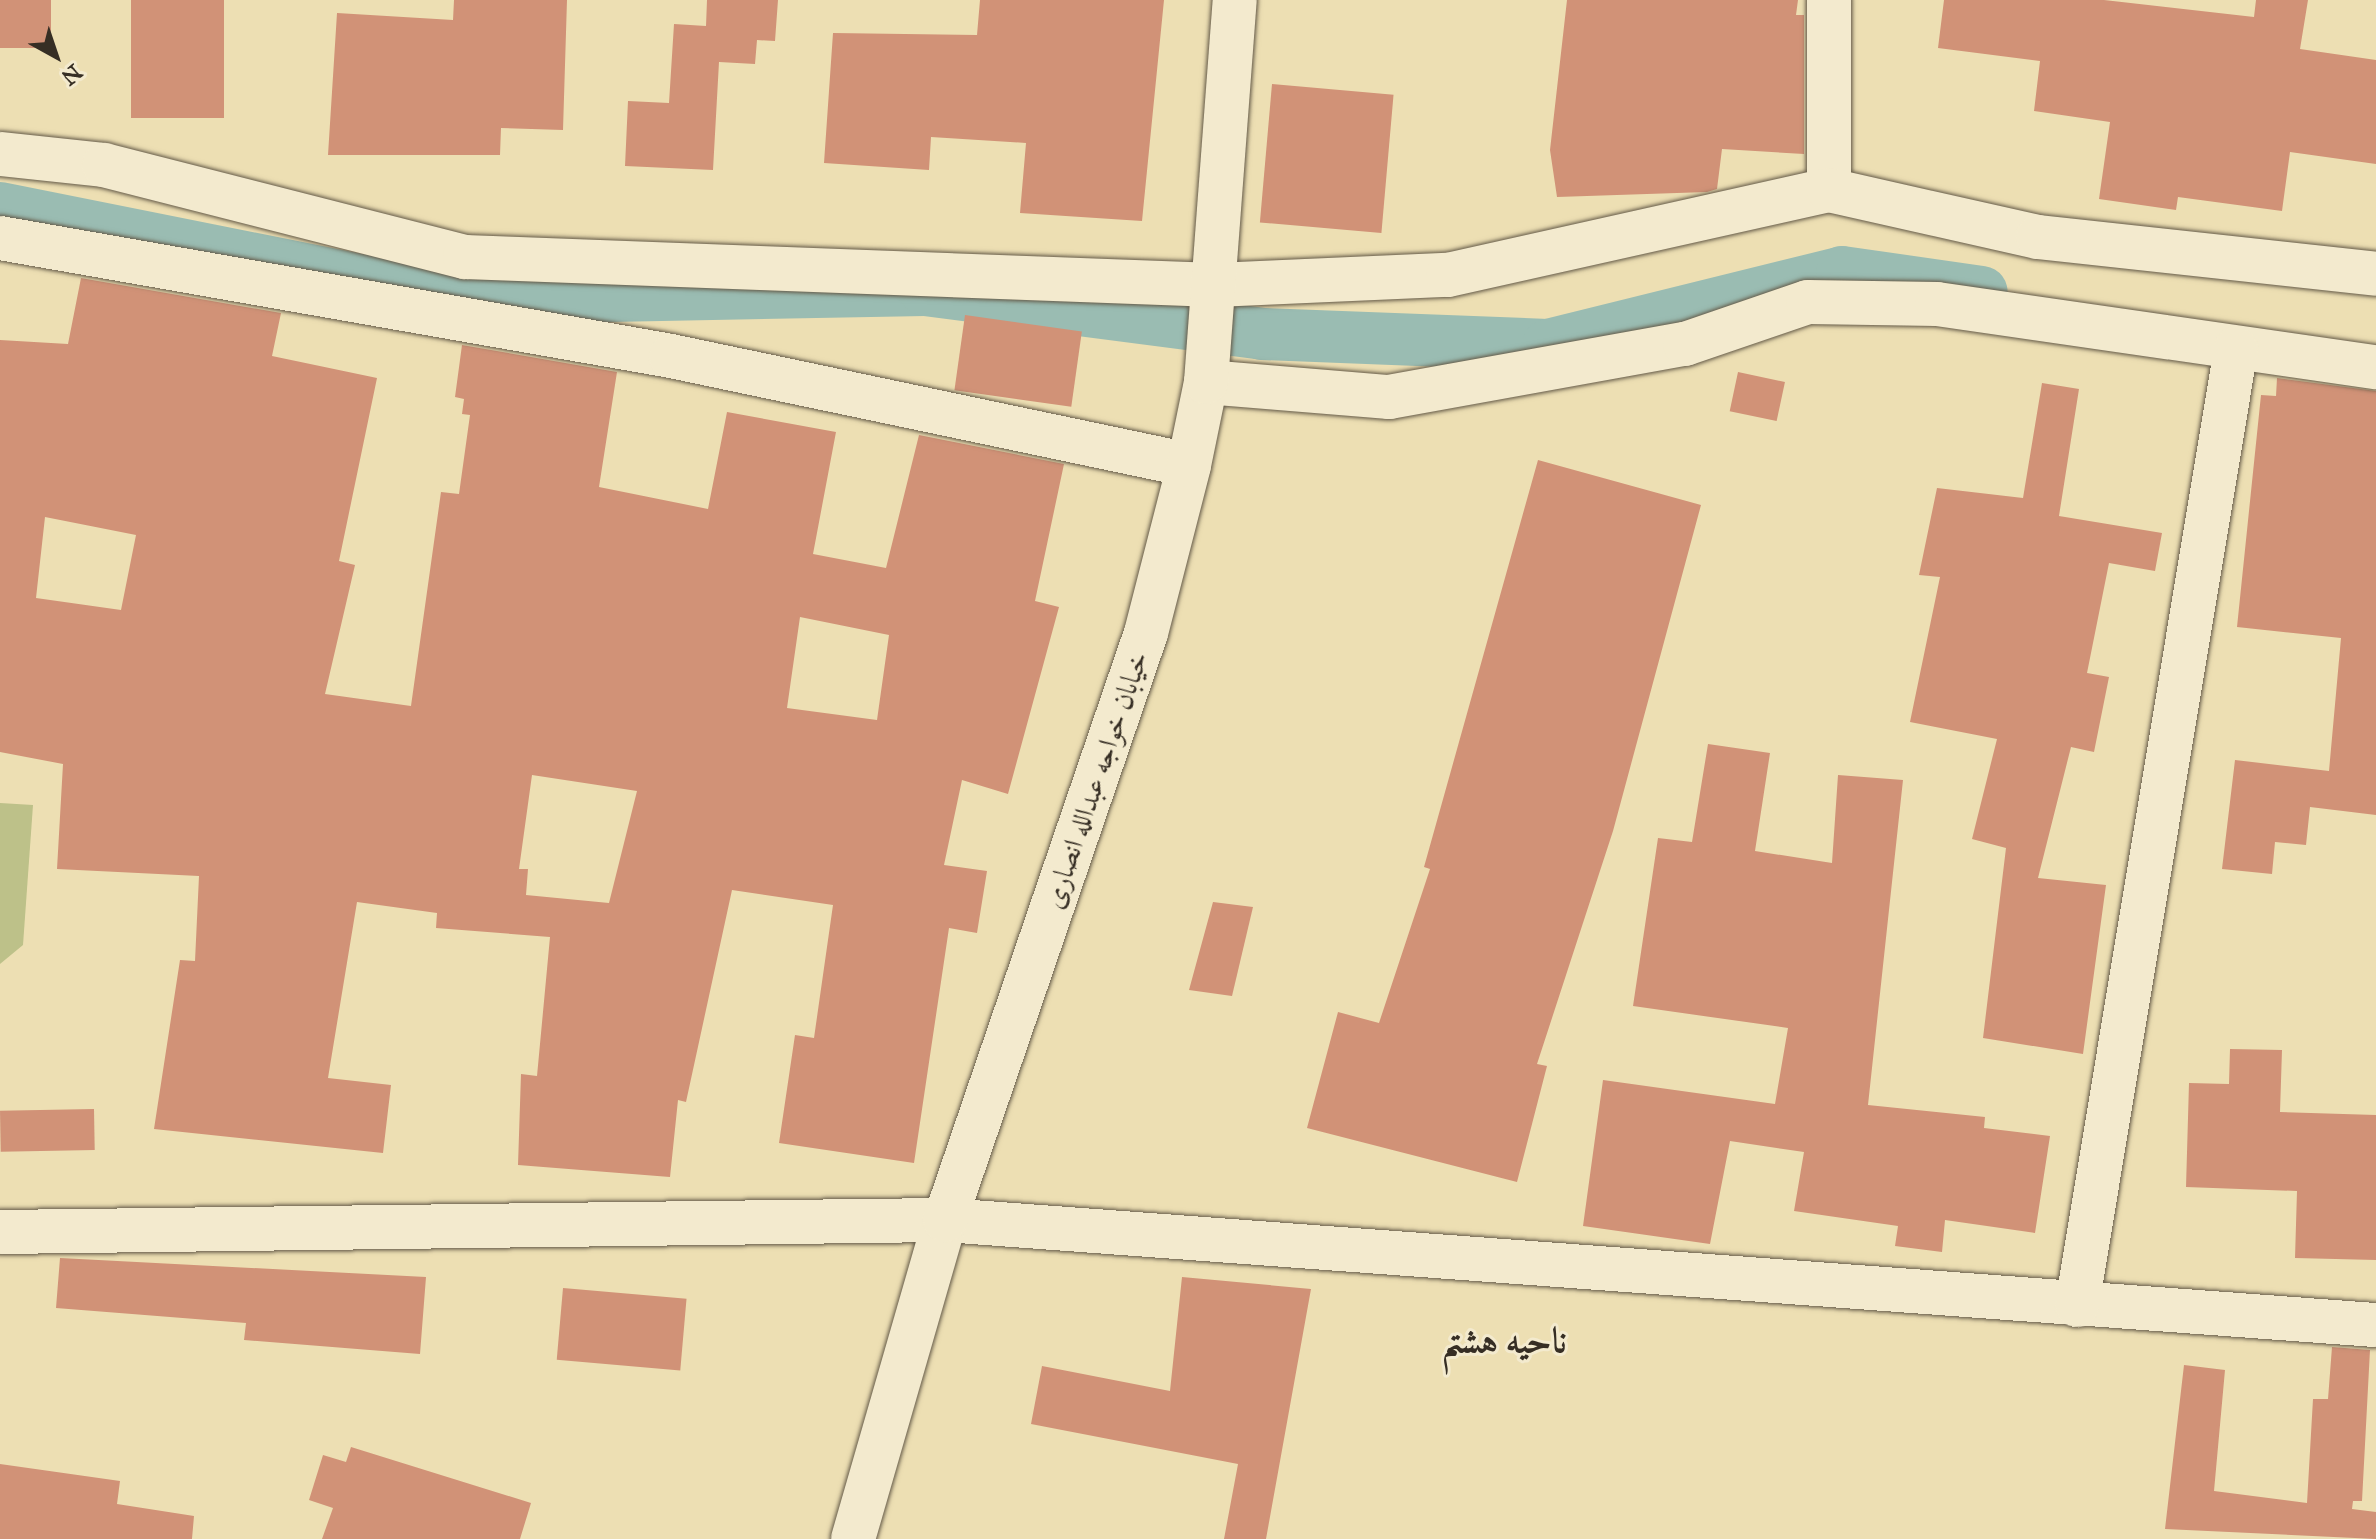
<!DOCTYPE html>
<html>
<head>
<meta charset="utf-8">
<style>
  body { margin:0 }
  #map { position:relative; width:2376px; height:1539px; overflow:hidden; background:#eddfb3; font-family:"IM FELL Great Primer",Amiri,serif }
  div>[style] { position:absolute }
  .green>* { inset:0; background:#bdc189 }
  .canal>* { height:52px; margin:-26px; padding:0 26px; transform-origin:26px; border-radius:26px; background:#9abcb2 }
  .building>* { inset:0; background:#d19277; transform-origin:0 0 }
  .roads { filter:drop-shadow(0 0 2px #645a48) drop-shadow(0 0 2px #645a48) }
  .minor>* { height:44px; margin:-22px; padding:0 22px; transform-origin:22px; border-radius:22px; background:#f3eace }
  span { translate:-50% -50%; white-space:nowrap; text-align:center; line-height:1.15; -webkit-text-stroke:6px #f3eace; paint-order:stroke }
  .street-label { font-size:28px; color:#362e24 }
  .district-label { font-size:36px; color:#362e24; font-weight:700 }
  .north { position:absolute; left:16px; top:16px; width:80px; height:80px; -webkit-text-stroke:6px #f3eace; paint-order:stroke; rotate:140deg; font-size:22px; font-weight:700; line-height:32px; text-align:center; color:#362e24 }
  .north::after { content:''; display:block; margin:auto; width:28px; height:36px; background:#362e24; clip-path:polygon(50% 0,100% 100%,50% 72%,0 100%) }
</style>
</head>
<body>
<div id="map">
  <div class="green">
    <i style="clip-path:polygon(0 803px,33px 805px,23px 945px,0 964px)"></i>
  </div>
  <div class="canal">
    <i style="left:0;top:208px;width:463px;rotate:11.3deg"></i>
    <i style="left:454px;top:299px;width:471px;rotate:-1.1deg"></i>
    <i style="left:925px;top:290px;width:340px;rotate:7.4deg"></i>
    <i style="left:1262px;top:334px;width:286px;rotate:2.2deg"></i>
    <i style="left:1548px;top:345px;width:303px;rotate:-13.9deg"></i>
    <i style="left:1842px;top:272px;width:141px;rotate:8.1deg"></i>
  </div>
  <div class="building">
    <i style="left:0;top:0;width:51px;height:48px"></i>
    <i style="left:131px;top:0;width:93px;height:118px"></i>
    <i style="clip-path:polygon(454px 0,567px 0,563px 130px,501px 128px,500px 155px,328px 155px,337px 13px,453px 20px)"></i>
    <i style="clip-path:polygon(707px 0,778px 0,775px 41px,757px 40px,755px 64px,719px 62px,713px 170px,625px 166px,628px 101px,669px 103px,674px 24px,706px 26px)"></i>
    <i style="clip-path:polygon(980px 0,1164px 0,1142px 221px,1020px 213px,1026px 143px,931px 137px,929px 170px,824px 163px,833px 33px,977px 35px)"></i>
    <i style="clip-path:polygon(1567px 0,1798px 0,1796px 15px,1804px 15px,1804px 154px,1722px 149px,1717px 189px,1707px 192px,1557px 197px,1550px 150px)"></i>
    <i style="clip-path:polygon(1944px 0,2104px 0,2254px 17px,2256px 0,2308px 0,2300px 49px,2376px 60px,2376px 164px,2290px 152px,2282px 211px,2178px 197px,2176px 210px,2099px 199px,2110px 122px,2034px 111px,2040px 61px,1938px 48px)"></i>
    <i style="left:1272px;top:84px;width:122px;height:139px;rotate:5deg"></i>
    <i style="clip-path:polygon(evenodd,81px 278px,281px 313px,272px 356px,377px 378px,339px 561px,355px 565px,325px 694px,411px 706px,441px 492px,459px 494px,470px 415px,462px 414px,464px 399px,455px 397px,462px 345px,617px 372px,599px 487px,708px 509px,727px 412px,836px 432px,813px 554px,886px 568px,919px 435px,1064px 464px,1035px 601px,1059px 607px,1008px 794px,962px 780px,944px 865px,987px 871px,977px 933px,949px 928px,914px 1163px,779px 1143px,795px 1035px,814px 1038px,833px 905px,732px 890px,686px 1102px,678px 1100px,670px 1177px,518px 1165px,521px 1074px,537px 1076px,550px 937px,436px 928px,437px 913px,357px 902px,328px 1078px,391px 1085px,383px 1153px,154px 1129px,180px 960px,195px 961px,199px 876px,57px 869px,63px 764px,0 752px,0 340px,68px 344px,81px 278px,45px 517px,136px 535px,121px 610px,36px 598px,45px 517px,81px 278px,800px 617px,889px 635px,877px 720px,787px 708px,800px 617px,81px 278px,532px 775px,637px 791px,609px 903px,526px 895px,528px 869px,519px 869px,532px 775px)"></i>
    <i style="left:965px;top:315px;width:118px;height:76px;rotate:8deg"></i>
    <i style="left:1738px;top:372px;width:48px;height:40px;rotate:12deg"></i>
    <i style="clip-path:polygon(2277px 378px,2376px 391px,2376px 815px,2310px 807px,2306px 845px,2275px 842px,2272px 874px,2222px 869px,2235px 760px,2329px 771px,2341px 638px,2237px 627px,2261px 395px,2276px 396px)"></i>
    <i style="clip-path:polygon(2042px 383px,2079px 389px,2059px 516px,2162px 533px,2155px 571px,2109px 563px,2087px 673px,2109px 677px,2094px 752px,2071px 747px,2038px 878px,2106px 885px,2083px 1054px,1983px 1038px,2006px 848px,1972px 839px,1997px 739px,1910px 722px,1940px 577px,1919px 575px,1937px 488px,2023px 498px)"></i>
    <i style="clip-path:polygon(1538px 460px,1701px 505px,1613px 831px,1537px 1064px,1547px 1066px,1517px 1182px,1307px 1128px,1338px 1012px,1379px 1023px,1430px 869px,1424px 867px)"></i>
    <i style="clip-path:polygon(1708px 744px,1770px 753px,1755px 851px,1832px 863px,1838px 775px,1903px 780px,1868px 1105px,1985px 1117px,1984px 1128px,2050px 1136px,2035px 1233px,1945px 1220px,1942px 1252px,1895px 1246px,1898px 1226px,1794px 1211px,1804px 1152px,1730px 1141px,1710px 1244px,1583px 1226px,1603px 1080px,1775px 1104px,1788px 1028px,1633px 1006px,1658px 838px,1692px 842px)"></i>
    <i style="clip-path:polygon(1213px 902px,1253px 907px,1232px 996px,1189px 990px)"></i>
    <i style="clip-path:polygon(2230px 1049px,2282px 1050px,2280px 1112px,2376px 1115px,2376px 1260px,2295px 1258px,2297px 1191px,2186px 1187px,2189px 1083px,2229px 1084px)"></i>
    <i style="left:94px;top:1109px;width:41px;height:94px;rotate:89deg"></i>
    <i style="clip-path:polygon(60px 1258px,426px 1277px,420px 1354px,244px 1340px,246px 1323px,56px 1308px)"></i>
    <i style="clip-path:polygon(1182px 1277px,1311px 1289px,1266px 1539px,1224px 1539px,1238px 1464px,1031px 1424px,1042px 1366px,1170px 1391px)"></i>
    <i style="left:563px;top:1288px;width:124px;height:72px;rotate:5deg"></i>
    <i style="clip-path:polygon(2332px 1347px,2370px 1350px,2362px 1501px,2353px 1501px,2352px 1509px,2376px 1512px,2376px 1539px,2165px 1529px,2184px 1365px,2225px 1370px,2214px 1491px,2307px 1503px,2313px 1399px,2328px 1399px)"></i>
    <i style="clip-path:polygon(351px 1447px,531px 1503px,520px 1539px,322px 1539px,333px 1508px,309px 1500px,323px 1455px,346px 1462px)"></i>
    <i style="clip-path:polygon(0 1464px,120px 1481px,117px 1504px,194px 1516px,192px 1539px,0 1539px)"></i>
  </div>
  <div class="roads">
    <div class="minor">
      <i style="left:1829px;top:0;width:190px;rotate:90deg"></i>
      <i style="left:0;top:154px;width:105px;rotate:6deg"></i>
      <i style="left:104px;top:165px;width:373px;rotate:14.3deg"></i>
      <i style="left:465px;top:257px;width:751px;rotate:2.14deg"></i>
      <i style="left:1215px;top:285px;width:233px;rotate:-2.5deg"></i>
      <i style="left:1448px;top:275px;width:390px;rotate:-12.6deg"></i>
      <i style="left:1829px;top:190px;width:214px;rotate:12.7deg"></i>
      <i style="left:2038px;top:237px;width:340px;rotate:6.2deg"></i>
      <i style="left:0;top:238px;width:681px;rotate:9.97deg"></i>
      <i style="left:671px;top:356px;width:529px;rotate:11.88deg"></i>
      <i style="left:1206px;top:382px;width:184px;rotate:4.7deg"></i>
      <i style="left:1389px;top:397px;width:301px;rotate:-10.2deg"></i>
      <i style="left:1685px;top:344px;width:130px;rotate:-18.9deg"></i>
      <i style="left:1808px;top:302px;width:129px;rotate:0.9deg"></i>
      <i style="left:1937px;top:304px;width:443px;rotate:8.2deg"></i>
      <i style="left:0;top:1232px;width:945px;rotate:-0.73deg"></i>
      <i style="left:945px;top:1220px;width:1435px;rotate:4.2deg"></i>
      <i style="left:2077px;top:1305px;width:969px;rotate:-80.56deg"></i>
      <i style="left:853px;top:1539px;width:332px;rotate:-73.9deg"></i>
      <i style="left:945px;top:1220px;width:620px;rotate:-71.1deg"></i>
      <i style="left:1146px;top:633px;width:173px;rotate:-75.6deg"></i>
      <i style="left:1189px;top:465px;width:85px;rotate:-78.4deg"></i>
      <i style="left:1206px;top:382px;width:383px;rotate:-85.7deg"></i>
    </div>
  </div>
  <div class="street-label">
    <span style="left:1096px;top:780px;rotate:-71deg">خیابان خواجه عبدالله انصاری</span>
  </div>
  <div class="district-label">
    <span style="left:1504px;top:1341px">ناحیه هشتم</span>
  </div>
  <div class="north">N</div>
</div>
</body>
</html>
